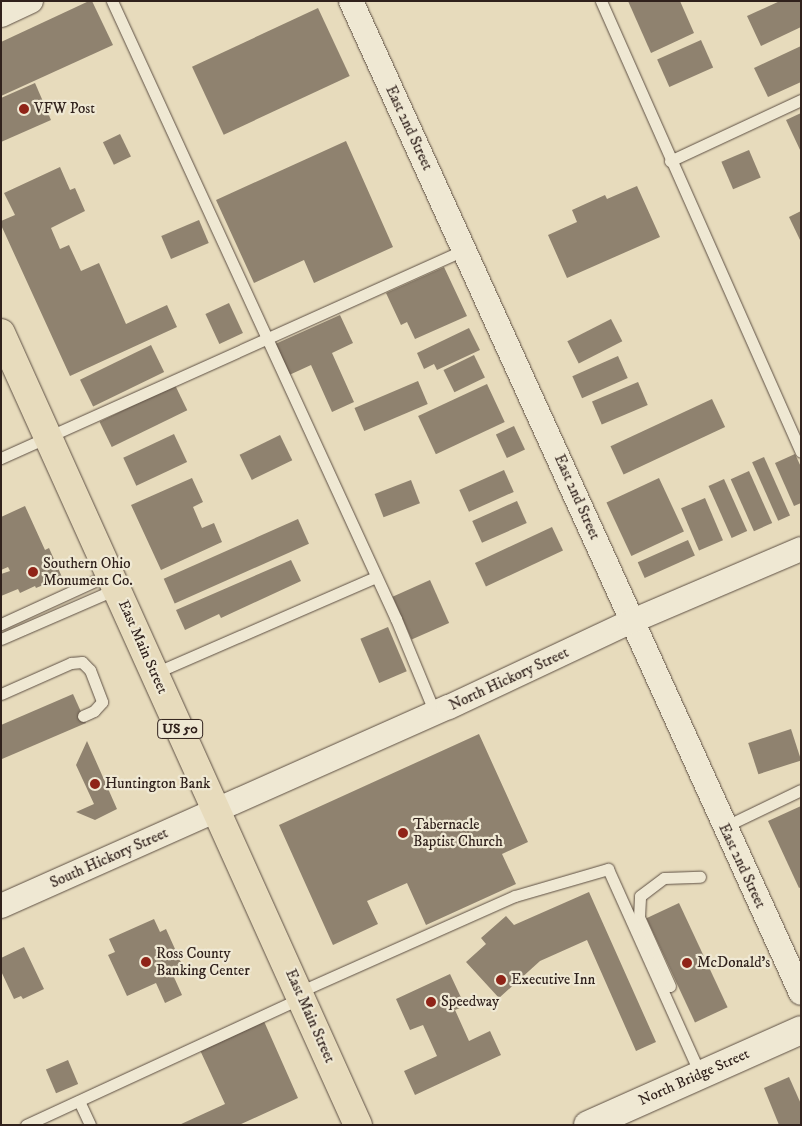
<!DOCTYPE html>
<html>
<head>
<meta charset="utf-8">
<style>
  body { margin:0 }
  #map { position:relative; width:802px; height:1126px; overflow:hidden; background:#e7dbbc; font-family:"IM FELL DW Pica",serif }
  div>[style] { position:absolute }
  .building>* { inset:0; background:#8f826f; transform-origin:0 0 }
  .roads { filter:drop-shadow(0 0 1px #5e5044) drop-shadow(0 0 1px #5e5044) }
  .service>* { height:11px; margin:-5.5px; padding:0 5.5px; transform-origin:5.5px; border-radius:5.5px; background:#efe8d3 }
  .minor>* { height:24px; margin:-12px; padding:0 12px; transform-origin:12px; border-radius:12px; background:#efe8d3 }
  .secondary>* { height:28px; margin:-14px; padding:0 14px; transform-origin:14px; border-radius:14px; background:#efe8d3 }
  .primary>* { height:28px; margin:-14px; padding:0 14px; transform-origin:14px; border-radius:14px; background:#e7dbbc }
  .dots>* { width:14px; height:14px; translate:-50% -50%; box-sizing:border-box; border:2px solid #efe8d3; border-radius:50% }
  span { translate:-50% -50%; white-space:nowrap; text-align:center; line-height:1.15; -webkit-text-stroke:4.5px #efe8d3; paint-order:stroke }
  .shield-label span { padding:1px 4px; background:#efe8d3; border:1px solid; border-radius:4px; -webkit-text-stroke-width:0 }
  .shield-label { font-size:14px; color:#30211c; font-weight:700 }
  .poi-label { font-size:15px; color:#30211c }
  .left { translate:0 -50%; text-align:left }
  .street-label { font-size:15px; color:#30211c }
  .frame { position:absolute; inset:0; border:2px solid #30211c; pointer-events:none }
</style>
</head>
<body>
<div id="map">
  <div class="building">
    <i style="clip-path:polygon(89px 1px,92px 1px,113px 45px,1px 96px,1px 42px)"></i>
    <i style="clip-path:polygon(628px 1px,680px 1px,694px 33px,651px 53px)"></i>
    <i style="clip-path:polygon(780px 1px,801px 1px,801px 27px,761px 46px,747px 16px)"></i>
    <i style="left:318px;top:8px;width:75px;height:139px;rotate:65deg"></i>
    <i style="left:701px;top:40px;width:30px;height:48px;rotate:66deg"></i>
    <i style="clip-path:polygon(801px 46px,801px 82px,768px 97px,754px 68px)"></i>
    <i style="clip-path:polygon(35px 83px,51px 120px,1px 142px,1px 98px)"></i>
    <i style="clip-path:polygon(801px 113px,801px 152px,786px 120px)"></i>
    <i style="left:120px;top:134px;width:25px;height:19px;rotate:64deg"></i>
    <i style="clip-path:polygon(346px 141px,393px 247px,314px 283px,304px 260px,254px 283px,216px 200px)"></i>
    <i style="left:749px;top:150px;width:30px;height:30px;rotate:67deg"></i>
    <i style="clip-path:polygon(60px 167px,70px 190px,75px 188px,85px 211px,51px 228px,60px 249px,69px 245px,81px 271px,99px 263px,126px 324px,167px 305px,177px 327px,70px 376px,1px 225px,1px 221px,15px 215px,4px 193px)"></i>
    <i style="clip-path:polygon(637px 186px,660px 237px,567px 278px,548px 235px,577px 222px,572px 210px,605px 195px,607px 199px)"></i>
    <i style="clip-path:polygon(801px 211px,801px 242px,789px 217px)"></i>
    <i style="left:199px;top:220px;width:25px;height:41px;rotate:67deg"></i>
    <i style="clip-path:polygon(444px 267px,467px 316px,415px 339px,407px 322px,401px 325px,386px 293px)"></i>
    <i style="left:229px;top:303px;width:33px;height:26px;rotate:65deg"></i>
    <i style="clip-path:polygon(340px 315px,353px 343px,332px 353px,354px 402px,332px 412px,311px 365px,287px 376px,273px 345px)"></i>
    <i style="left:611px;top:319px;width:25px;height:49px;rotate:63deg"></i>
    <i style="clip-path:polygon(469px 328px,480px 350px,437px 370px,434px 364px,424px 369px,417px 353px)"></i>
    <i style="left:151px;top:345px;width:30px;height:79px;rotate:64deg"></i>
    <i style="left:474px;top:355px;width:25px;height:34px;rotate:64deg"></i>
    <i style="left:618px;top:356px;width:24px;height:50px;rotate:66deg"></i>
    <i style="left:418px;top:381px;width:25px;height:69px;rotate:67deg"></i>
    <i style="left:638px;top:382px;width:25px;height:50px;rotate:67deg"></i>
    <i style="left:487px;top:384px;width:42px;height:76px;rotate:65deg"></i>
    <i style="left:175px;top:385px;width:28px;height:84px;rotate:64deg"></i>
    <i style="left:712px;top:399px;width:31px;height:112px;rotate:65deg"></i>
    <i style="left:514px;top:426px;width:26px;height:20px;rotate:65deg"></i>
    <i style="left:174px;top:434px;width:31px;height:56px;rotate:65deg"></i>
    <i style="left:280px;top:435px;width:28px;height:45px;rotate:64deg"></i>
    <i style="clip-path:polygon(795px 454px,801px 467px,801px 503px,794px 506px,775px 463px)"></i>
    <i style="left:764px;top:457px;width:64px;height:13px;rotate:66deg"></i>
    <i style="left:504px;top:470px;width:24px;height:49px;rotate:66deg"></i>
    <i style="left:749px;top:471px;width:57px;height:20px;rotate:66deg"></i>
    <i style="clip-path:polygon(192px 478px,203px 502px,193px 507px,202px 528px,214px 523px,222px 542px,161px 570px,131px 505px)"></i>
    <i style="left:659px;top:478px;width:59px;height:58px;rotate:65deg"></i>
    <i style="left:724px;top:479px;width:57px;height:17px;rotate:66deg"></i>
    <i style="left:411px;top:480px;width:25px;height:39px;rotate:69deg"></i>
    <i style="left:705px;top:498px;width:46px;height:26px;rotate:67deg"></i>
    <i style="left:517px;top:501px;width:24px;height:49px;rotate:66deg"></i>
    <i style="clip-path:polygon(25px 506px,45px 550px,49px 548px,62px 577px,36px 588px,35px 586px,20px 593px,18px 589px,1px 596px,1px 574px,10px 571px,8px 567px,1px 570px,1px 517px)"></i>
    <i style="left:298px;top:519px;width:27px;height:147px;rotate:66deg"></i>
    <i style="left:552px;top:527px;width:26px;height:85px;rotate:65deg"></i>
    <i style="left:688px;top:540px;width:17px;height:55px;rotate:66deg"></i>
    <i style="clip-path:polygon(291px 560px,301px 581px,221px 618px,219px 614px,185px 630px,176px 610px)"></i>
    <i style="left:430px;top:580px;width:47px;height:41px;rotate:66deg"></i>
    <i style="left:388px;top:627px;width:48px;height:30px;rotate:67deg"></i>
    <i style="clip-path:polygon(73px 694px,86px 723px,2px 759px,1px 725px)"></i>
    <i style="left:791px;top:729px;width:33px;height:45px;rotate:72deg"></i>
    <i style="clip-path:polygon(479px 734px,528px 842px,502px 854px,516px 884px,426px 925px,407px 883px,367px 901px,378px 924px,333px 945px,279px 825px)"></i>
    <i style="clip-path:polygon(87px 741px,117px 809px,95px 820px,76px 812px,94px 804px,76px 765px)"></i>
    <i style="clip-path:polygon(801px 806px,801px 887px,799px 888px,768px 821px)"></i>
    <i style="clip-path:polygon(589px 892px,656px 1042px,636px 1051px,587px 940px,540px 961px,499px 998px,466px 962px,486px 944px,481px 938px,506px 916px,514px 925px)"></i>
    <i style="left:679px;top:903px;width:115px;height:36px;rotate:65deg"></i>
    <i style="clip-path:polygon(154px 919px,160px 932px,166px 929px,184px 969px,173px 975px,182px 995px,165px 1003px,156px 983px,127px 996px,108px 955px,115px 952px,109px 939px)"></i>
    <i style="clip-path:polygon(24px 947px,44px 989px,23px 999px,21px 996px,14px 999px,1px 971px,1px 958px)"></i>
    <i style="clip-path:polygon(450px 974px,465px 1006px,455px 1010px,469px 1041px,490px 1031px,501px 1055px,415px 1095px,404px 1071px,437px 1056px,423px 1025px,410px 1030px,396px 999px)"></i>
    <i style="clip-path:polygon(263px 1019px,298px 1098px,239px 1125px,179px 1125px,225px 1104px,199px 1048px)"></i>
    <i style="left:68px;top:1060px;width:26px;height:24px;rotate:67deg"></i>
    <i style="clip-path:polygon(789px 1077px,801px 1104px,801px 1125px,779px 1125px,764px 1088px)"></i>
  </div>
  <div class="roads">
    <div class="service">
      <i style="left:112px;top:1px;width:680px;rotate:65.32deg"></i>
      <i style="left:396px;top:619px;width:102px;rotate:67.5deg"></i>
      <i style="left:601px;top:1px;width:493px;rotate:66.1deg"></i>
      <i style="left:670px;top:161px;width:145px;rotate:-25deg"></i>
      <i style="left:1px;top:458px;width:508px;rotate:-24.19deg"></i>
      <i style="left:1px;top:624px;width:120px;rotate:-24.6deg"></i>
      <i style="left:1px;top:639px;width:125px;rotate:-23.5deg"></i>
      <i style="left:155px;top:673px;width:241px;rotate:-23.5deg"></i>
      <i style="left:1px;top:694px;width:77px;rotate:-23.9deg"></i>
      <i style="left:71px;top:663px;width:11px;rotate:-5deg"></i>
      <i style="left:82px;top:662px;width:11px;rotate:45deg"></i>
      <i style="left:90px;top:670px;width:34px;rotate:69deg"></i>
      <i style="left:102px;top:702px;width:12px;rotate:132deg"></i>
      <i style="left:94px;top:711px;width:12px;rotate:156deg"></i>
      <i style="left:724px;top:827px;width:85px;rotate:-25.7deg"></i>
      <i style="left:670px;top:986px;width:76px;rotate:-114.2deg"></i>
      <i style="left:639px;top:917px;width:21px;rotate:-87deg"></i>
      <i style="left:640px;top:896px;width:30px;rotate:-37deg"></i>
      <i style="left:664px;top:878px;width:36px;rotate:-2deg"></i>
      <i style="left:299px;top:992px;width:236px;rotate:-24deg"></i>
      <i style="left:515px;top:896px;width:97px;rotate:-16.2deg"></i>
      <i style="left:608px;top:869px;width:225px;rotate:65.8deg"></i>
      <i style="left:79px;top:1101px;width:26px;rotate:65deg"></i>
      <i style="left:26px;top:1125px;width:303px;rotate:-24.8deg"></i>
    </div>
    <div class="minor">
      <i style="left:351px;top:1px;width:1089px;rotate:65.6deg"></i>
      <i style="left:1px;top:15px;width:33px;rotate:-25deg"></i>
      <i style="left:1px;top:906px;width:490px;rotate:-24deg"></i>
      <i style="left:449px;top:707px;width:200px;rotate:-25.2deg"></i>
      <i style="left:630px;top:622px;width:186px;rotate:-23.1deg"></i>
    </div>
    <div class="secondary">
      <i style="left:588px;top:1125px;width:233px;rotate:-24deg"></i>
    </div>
    <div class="primary">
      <i style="left:1px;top:333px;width:869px;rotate:65.74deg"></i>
    </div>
  </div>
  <div class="dots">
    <i style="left:24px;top:109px;background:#8f2418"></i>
    <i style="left:33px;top:572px;background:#8f2418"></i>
    <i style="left:95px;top:784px;background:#8f2418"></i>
    <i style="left:403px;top:833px;background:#8f2418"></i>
    <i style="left:146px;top:962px;background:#8f2418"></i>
    <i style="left:687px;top:963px;background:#8f2418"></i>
    <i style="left:501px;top:980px;background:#8f2418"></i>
    <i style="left:431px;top:1002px;background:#8f2418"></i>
  </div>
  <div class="shield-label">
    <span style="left:180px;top:729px">US 50</span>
  </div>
  <div class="poi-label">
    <span class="left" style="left:34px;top:109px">VFW Post</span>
    <span class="left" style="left:43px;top:572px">Southern Ohio<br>Monument Co.</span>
    <span class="left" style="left:105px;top:784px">Huntington Bank</span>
    <span class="left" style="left:413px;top:833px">Tabernacle<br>Baptist Church</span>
    <span class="left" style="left:156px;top:962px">Ross County<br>Banking Center</span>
    <span class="left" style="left:697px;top:963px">McDonald's</span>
    <span class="left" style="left:511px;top:980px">Executive Inn</span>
    <span class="left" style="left:441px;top:1002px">Speedway</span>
  </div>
  <div class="street-label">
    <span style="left:409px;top:128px;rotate:65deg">East 2nd Street</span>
    <span style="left:577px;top:497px;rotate:66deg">East 2nd Street</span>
    <span style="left:143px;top:647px;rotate:66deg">East Main Street</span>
    <span style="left:509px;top:679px;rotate:-25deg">North Hickory Street</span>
    <span style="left:109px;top:858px;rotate:-24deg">South Hickory Street</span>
    <span style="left:742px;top:866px;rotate:65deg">East 2nd Street</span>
    <span style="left:310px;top:1016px;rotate:66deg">East Main Street</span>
    <span style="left:694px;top:1077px;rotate:-24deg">North Bridge Street</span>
  </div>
  <div class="frame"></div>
</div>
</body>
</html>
